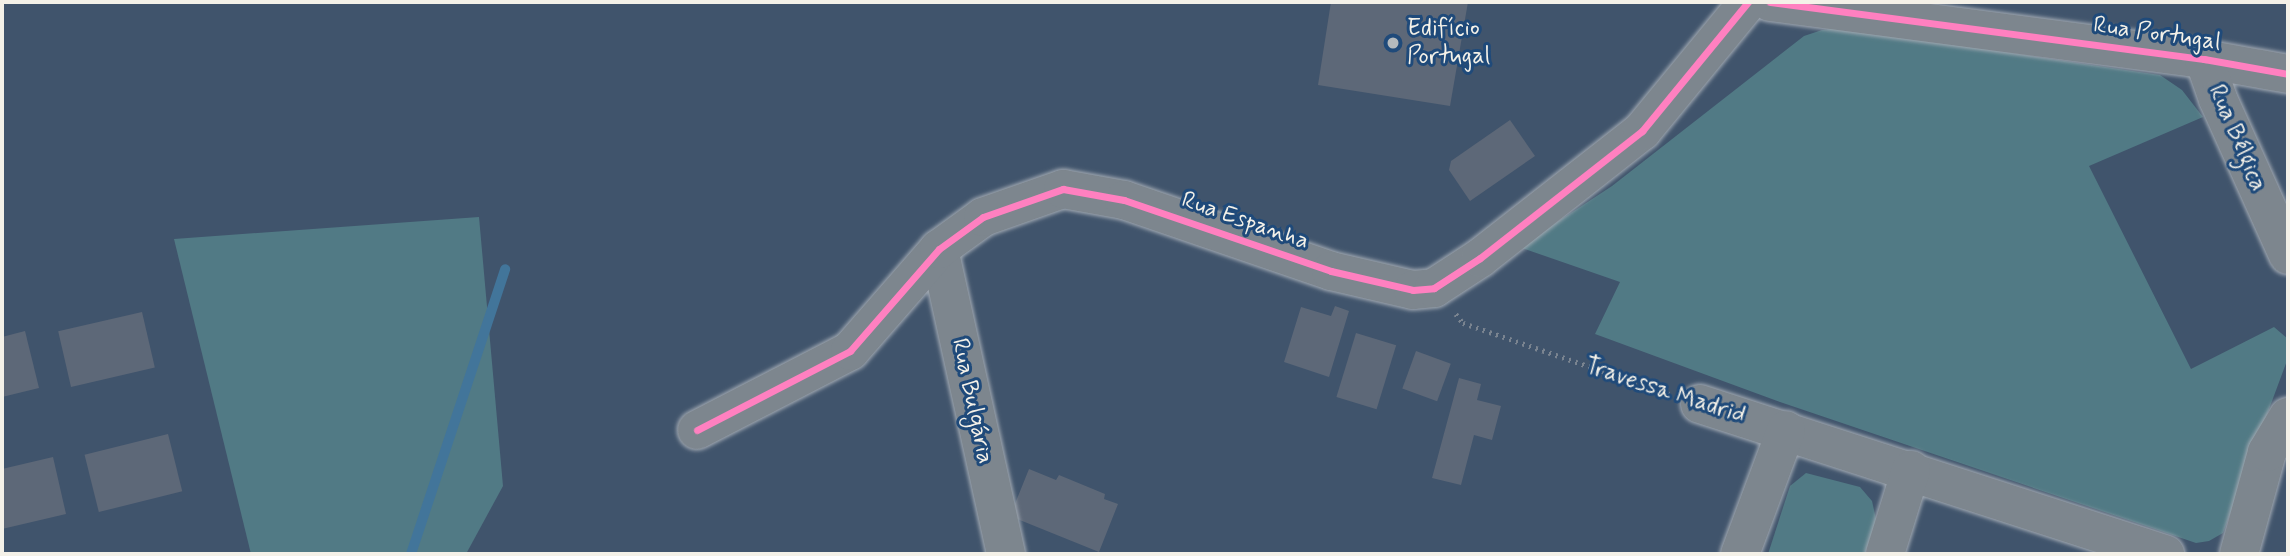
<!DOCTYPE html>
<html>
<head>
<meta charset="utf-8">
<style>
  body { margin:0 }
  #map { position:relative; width:2290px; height:556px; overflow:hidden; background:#40546c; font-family:Mynerve,sans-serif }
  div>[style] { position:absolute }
  .green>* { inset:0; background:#517a85 }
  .stream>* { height:10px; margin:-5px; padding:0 5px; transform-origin:5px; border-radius:5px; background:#42759a }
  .building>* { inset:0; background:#5d6878; transform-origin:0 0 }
  .path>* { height:4.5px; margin-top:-2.25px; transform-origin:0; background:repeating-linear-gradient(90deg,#7a8490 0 2px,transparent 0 7px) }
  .roads { filter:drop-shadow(0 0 2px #a1a9b2) drop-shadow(0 0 2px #a1a9b2) }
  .minor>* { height:38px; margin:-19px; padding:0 19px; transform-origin:19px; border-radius:19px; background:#7d868e }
  .cycleway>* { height:7px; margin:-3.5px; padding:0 3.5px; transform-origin:3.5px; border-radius:3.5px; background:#ff80c0 }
  .dots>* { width:19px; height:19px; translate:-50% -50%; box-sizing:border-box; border:4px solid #1f4a7a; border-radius:50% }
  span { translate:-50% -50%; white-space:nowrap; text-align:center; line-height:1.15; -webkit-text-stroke:6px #1f4a7a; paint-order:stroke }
  .poi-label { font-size:24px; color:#f4f1e8 }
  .left { translate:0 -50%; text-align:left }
  .street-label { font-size:24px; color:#f4f1e8 }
  .frame { position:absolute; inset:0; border:4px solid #f4f1e8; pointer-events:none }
</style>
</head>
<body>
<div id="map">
  <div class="green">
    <i style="clip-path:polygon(1841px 28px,2160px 75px,2182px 90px,2203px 117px,2089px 166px,2191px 369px,2274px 327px,2288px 339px,2288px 358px,2223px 533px,2209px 541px,2196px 543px,1780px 402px,1595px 334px,1620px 282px,1519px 247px,1612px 186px,1804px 36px,1822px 30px)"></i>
    <i style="clip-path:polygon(479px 217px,503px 486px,466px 554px,251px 554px,174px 239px)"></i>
    <i style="clip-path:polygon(1806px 473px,1860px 487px,1872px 501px,1876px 519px,1865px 554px,1768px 554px,1790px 486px)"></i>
  </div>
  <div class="stream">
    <i style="left:411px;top:554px;width:300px;rotate:-71.7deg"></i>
  </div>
  <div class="building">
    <i style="clip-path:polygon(1331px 2px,1468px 2px,1450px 106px,1318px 85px)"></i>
    <i style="clip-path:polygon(1510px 120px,1535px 156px,1470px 201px,1449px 170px,1451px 161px)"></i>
    <i style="clip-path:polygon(1335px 306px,1349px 311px,1329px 377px,1284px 362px,1301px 307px,1331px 316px)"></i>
    <i style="left:142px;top:312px;width:57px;height:86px;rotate:77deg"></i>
    <i style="clip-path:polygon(25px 331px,39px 388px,2px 397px,2px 337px)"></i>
    <i style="left:1356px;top:333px;width:42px;height:67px;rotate:17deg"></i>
    <i style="left:1416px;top:351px;width:37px;height:40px;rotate:20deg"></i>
    <i style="clip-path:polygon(1459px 378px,1481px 384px,1477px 400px,1501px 406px,1492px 440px,1474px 435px,1461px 485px,1432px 478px)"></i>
    <i style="left:168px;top:434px;width:59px;height:86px;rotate:76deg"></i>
    <i style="clip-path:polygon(53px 457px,66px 514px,2px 529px,2px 469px)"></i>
    <i style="clip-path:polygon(1029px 469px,1056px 480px,1059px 475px,1105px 494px,1104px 499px,1118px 504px,1099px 552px,1010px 516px)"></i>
  </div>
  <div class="path">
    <i style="left:1456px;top:314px;width:11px;rotate:52deg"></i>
    <i style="left:1463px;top:323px;width:218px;rotate:19deg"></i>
  </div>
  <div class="roads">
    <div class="minor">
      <i style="left:1770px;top:2px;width:438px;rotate:7.5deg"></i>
      <i style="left:2204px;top:59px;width:85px;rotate:10.1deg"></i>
      <i style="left:2204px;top:59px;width:42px;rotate:70.7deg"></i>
      <i style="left:2218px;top:99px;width:171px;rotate:65.8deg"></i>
      <i style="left:939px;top:249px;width:312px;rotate:77.6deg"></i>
      <i style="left:1700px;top:404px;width:489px;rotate:17.9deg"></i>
      <i style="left:697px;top:430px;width:172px;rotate:-27.3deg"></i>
      <i style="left:850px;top:351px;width:135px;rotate:-48.9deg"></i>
      <i style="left:939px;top:249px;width:54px;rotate:-36deg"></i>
      <i style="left:983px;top:217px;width:85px;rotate:-19.3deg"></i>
      <i style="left:1063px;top:189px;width:62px;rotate:10.2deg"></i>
      <i style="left:1124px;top:200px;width:219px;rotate:18.9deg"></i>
      <i style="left:1331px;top:271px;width:84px;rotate:13deg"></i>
      <i style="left:1413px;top:290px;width:21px;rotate:-5deg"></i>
      <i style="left:1434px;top:288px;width:55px;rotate:-33.1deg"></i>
      <i style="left:1480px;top:258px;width:206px;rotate:-38.1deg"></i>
      <i style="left:1642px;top:131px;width:167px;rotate:-50.6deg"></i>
      <i style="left:1740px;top:554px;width:132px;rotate:-69.6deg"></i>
      <i style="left:1885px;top:554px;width:88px;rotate:-72.8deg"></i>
      <i style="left:2239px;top:554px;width:106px;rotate:-74.6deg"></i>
      <i style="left:2267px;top:452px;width:41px;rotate:-59deg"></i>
    </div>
  </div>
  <div class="cycleway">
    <i style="left:1770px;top:2px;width:438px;rotate:7.5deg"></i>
    <i style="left:2204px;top:59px;width:85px;rotate:10.1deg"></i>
    <i style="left:697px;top:430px;width:172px;rotate:-27.3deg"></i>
    <i style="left:850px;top:351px;width:135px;rotate:-48.9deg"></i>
    <i style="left:939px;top:249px;width:54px;rotate:-36deg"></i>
    <i style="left:983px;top:217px;width:85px;rotate:-19.3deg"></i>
    <i style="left:1063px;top:189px;width:62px;rotate:10.2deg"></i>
    <i style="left:1124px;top:200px;width:219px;rotate:18.9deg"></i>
    <i style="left:1331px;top:271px;width:84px;rotate:13deg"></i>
    <i style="left:1413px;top:290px;width:21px;rotate:-5deg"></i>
    <i style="left:1434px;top:288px;width:55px;rotate:-33.1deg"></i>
    <i style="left:1480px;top:258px;width:206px;rotate:-38.1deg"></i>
    <i style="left:1642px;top:131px;width:167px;rotate:-50.6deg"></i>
  </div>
  <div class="dots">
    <i style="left:1393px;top:43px;background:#b5babd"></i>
  </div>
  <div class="poi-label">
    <span class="left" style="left:1407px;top:43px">Edifício<br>Portugal</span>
  </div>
  <div class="street-label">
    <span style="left:2157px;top:34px;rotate:8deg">Rua Portugal</span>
    <span style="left:2237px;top:138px;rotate:67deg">Rua Bélgica</span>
    <span style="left:1245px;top:221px;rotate:19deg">Rua Espanha</span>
    <span style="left:1665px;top:391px;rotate:18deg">Travessa Madrid</span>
    <span style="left:972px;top:401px;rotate:78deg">Rua Bulgária</span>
  </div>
  <div class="frame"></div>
</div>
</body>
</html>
